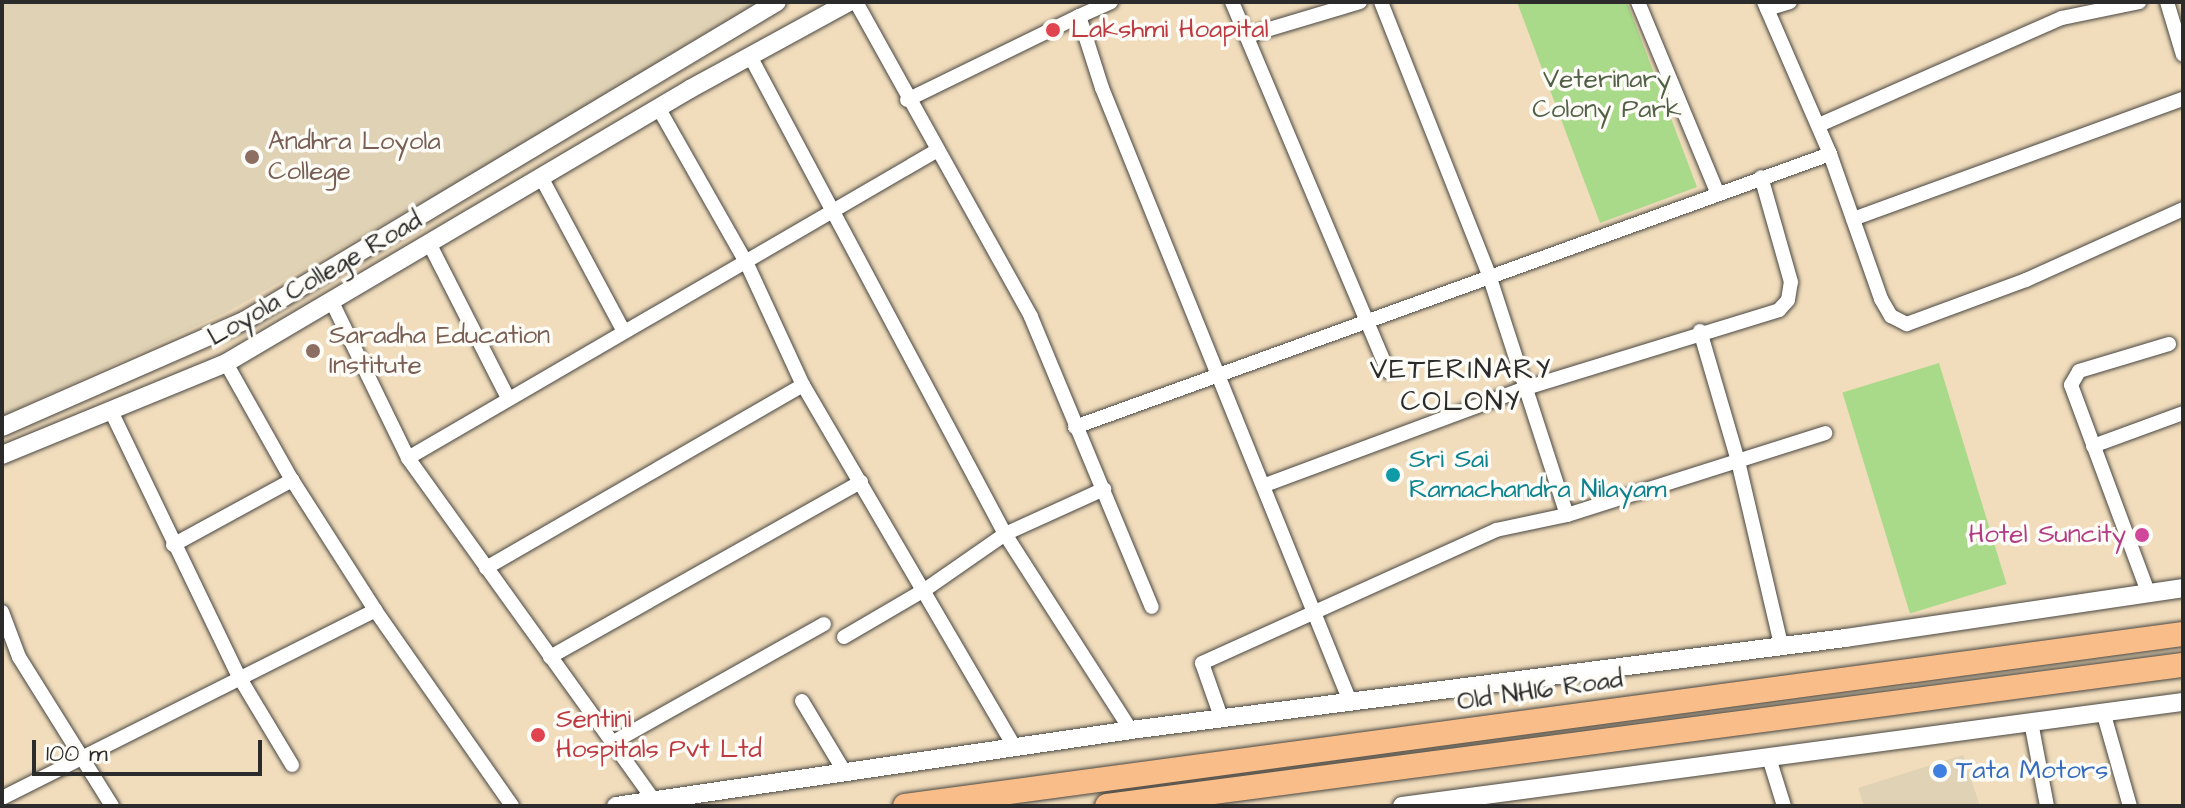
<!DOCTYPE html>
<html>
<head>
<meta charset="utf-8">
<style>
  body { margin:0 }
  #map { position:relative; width:2185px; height:808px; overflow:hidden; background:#f1ddbc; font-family:"Architects Daughter",sans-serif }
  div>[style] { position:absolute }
  .built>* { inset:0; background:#e0d2b4 }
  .green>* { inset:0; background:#a9da89; transform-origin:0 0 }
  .roads { filter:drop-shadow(0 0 2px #494641) drop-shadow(0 0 2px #494641) }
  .minor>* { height:14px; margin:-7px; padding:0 7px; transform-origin:7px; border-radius:7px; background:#fff }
  .tertiary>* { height:18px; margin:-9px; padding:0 9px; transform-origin:9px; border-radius:9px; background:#fff }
  .primary>* { height:24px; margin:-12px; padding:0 12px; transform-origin:12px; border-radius:12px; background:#f8bd88 }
  .dots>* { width:22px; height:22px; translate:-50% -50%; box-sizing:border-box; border:4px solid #fdfcf7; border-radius:50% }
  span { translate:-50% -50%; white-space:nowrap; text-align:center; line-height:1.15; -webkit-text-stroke:7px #fdfcf7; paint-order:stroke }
  .health-label { font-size:26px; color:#be3a42 }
  .left { translate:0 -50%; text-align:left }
  .park-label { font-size:26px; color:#516047 }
  .education-label { font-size:26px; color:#785e54 }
  .street-label { font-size:26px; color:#2b2b2b }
  .culture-label { font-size:26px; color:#0d838f }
  .hotel-label { font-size:26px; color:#b23c85 }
  .right { translate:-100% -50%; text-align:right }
  .shop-label { font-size:26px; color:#366cbe }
  .neighbourhood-label { font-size:28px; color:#2b2b2b; letter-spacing:2px }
  .frame { position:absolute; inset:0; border:4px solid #2b2b2b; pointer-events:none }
  .scale { position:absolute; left:32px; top:740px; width:230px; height:36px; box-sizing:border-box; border:4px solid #2b2b2b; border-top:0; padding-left:10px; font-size:24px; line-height:28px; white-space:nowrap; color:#2b2b2b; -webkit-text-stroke:6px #fdfcf7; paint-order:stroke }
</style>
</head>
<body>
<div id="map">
  <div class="built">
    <i style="clip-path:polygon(2px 2px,779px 2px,227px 312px,2px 416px)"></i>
    <i style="clip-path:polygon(1963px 755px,1980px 806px,1864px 806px,1858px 788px)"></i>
  </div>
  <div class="green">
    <i style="clip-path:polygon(1517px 2px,1627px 2px,1697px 187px,1600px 223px)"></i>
    <i style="left:1939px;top:363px;width:231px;height:101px;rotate:73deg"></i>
  </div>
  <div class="roads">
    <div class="minor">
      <i style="left:856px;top:2px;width:360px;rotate:60.9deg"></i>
      <i style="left:1031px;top:317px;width:314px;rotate:67.4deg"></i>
      <i style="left:1111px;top:2px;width:35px;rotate:156deg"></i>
      <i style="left:1079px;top:16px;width:76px;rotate:72.3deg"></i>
      <i style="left:1102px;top:88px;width:659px;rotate:67.99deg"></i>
      <i style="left:1232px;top:2px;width:401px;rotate:67.1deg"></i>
      <i style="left:1381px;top:2px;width:294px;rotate:68.4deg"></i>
      <i style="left:1489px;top:275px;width:252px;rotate:72deg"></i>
      <i style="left:1638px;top:2px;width:208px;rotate:67.4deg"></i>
      <i style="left:1764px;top:2px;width:166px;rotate:66.5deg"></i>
      <i style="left:1830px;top:154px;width:154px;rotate:70.6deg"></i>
      <i style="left:1881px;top:299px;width:20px;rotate:60deg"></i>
      <i style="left:1891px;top:316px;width:18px;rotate:27deg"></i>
      <i style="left:1907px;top:324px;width:127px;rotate:-20.3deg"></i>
      <i style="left:2026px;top:280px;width:172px;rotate:-24.3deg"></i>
      <i style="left:2167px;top:2px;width:55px;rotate:73.2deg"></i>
      <i style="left:1767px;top:9px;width:24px;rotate:-17deg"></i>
      <i style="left:1246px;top:36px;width:119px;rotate:-16.6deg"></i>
      <i style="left:750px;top:56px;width:542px;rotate:61.92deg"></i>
      <i style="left:1005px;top:534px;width:233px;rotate:57.3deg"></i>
      <i style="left:907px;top:100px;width:191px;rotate:-26deg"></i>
      <i style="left:659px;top:109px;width:178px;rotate:60.4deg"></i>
      <i style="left:747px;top:264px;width:133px;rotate:65.2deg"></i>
      <i style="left:803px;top:385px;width:418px;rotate:59.7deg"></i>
      <i style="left:1819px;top:125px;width:266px;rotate:-23.8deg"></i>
      <i style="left:2062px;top:18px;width:79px;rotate:-11.7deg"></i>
      <i style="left:541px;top:177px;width:174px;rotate:61.8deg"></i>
      <i style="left:1853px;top:219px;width:351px;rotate:-20deg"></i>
      <i style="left:429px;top:243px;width:174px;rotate:63deg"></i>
      <i style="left:331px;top:300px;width:176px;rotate:64deg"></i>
      <i style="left:408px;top:458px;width:420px;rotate:54.3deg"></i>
      <i style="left:1700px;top:331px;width:135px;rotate:73.7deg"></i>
      <i style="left:1738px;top:461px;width:188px;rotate:76.8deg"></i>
      <i style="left:226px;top:363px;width:134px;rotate:60.6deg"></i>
      <i style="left:292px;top:480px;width:154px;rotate:57.4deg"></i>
      <i style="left:375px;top:610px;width:239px;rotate:55deg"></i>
      <i style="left:110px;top:409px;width:295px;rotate:64.3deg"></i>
      <i style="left:238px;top:675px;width:105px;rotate:59deg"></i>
      <i style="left:1075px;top:427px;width:803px;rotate:-19.88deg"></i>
      <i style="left:2093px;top:446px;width:96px;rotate:-20.1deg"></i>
      <i style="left:408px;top:458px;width:611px;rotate:-30.18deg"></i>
      <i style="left:1265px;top:485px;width:278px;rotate:-20.4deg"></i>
      <i style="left:1526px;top:388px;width:265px;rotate:-17.1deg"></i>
      <i style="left:1779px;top:310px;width:13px;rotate:-48deg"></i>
      <i style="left:1788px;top:300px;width:18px;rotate:-81deg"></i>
      <i style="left:1791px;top:282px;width:109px;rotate:-105.9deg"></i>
      <i style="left:173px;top:545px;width:136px;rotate:-28.6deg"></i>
      <i style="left:486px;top:568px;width:366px;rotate:-30deg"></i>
      <i style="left:2148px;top:592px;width:221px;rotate:-110.4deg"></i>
      <i style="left:2071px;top:385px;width:16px;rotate:-60deg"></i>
      <i style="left:2079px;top:371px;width:94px;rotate:-16.7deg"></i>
      <i style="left:2px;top:612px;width:48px;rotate:69.3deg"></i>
      <i style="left:19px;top:657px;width:176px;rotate:58deg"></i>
      <i style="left:844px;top:637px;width:95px;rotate:-30.3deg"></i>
      <i style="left:926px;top:589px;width:96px;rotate:-34.8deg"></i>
      <i style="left:1005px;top:534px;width:109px;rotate:-24.4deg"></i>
      <i style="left:550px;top:657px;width:357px;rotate:-29.4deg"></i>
      <i style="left:802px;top:701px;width:82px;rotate:59deg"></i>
      <i style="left:2104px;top:715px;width:95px;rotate:74.1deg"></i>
      <i style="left:1221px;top:717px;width:57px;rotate:-109.4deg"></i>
      <i style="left:1202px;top:663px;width:323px;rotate:-24.3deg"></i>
      <i style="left:1496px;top:530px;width:73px;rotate:-11.9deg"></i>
      <i style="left:1567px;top:515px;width:271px;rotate:-17.6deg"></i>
      <i style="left:2031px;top:722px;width:86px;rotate:79.2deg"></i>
      <i style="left:612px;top:743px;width:243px;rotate:-29.3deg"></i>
      <i style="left:1770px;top:761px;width:47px;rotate:72.7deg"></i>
      <i style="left:2px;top:798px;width:418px;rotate:-26.7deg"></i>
    </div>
    <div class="tertiary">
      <i style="left:2px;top:427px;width:264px;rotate:-23.7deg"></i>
      <i style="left:244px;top:321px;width:621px;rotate:-30.9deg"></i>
      <i style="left:2px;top:455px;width:242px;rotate:-22.3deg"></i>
      <i style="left:226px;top:363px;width:539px;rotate:-30.56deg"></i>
      <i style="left:690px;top:89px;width:181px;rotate:-28.7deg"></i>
      <i style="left:616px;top:806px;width:521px;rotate:-8.39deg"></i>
      <i style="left:1131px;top:730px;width:720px;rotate:-7.34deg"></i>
      <i style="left:1845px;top:638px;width:342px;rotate:-8.4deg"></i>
      <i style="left:1402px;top:806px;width:788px;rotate:-7.59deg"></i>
    </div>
    <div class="primary">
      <i style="left:905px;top:806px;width:1290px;rotate:-7.67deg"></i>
      <i style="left:1107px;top:806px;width:1085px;rotate:-7.47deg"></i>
    </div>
  </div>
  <div class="dots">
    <i style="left:1053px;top:30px;background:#e0444e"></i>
    <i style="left:252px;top:157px;background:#8d6e63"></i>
    <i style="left:313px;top:351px;background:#8d6e63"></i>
    <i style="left:1393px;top:475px;background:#0f9aa8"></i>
    <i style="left:2142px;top:535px;background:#d1479c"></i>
    <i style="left:538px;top:735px;background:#e0444e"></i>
    <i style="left:1940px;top:771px;background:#3f7fe0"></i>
  </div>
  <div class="health-label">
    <span class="left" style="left:1071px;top:30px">Lakshmi Hoapital</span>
    <span class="left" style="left:556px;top:735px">Sentini<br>Hospitals Pvt Ltd</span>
  </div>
  <div class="park-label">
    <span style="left:1607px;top:95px">Veterinary<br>Colony Park</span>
  </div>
  <div class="education-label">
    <span class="left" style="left:268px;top:157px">Andhra Loyola<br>College</span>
    <span class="left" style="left:329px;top:351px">Saradha Education<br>Institute</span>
  </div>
  <div class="street-label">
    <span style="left:315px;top:279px;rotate:-30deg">Loyola College Road</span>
    <span style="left:1540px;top:691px;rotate:-8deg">Old NH16 Road</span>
  </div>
  <div class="culture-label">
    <span class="left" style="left:1409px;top:475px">Sri Sai<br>Ramachandra Nilayam</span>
  </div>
  <div class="hotel-label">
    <span class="right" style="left:2126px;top:535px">Hotel Suncity</span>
  </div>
  <div class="shop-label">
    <span class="left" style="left:1956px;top:771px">Tata Motors</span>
  </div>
  <div class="neighbourhood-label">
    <span style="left:1461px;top:386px">VETERINARY<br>COLONY</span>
  </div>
  <div class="frame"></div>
  <div class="scale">100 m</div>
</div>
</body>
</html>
